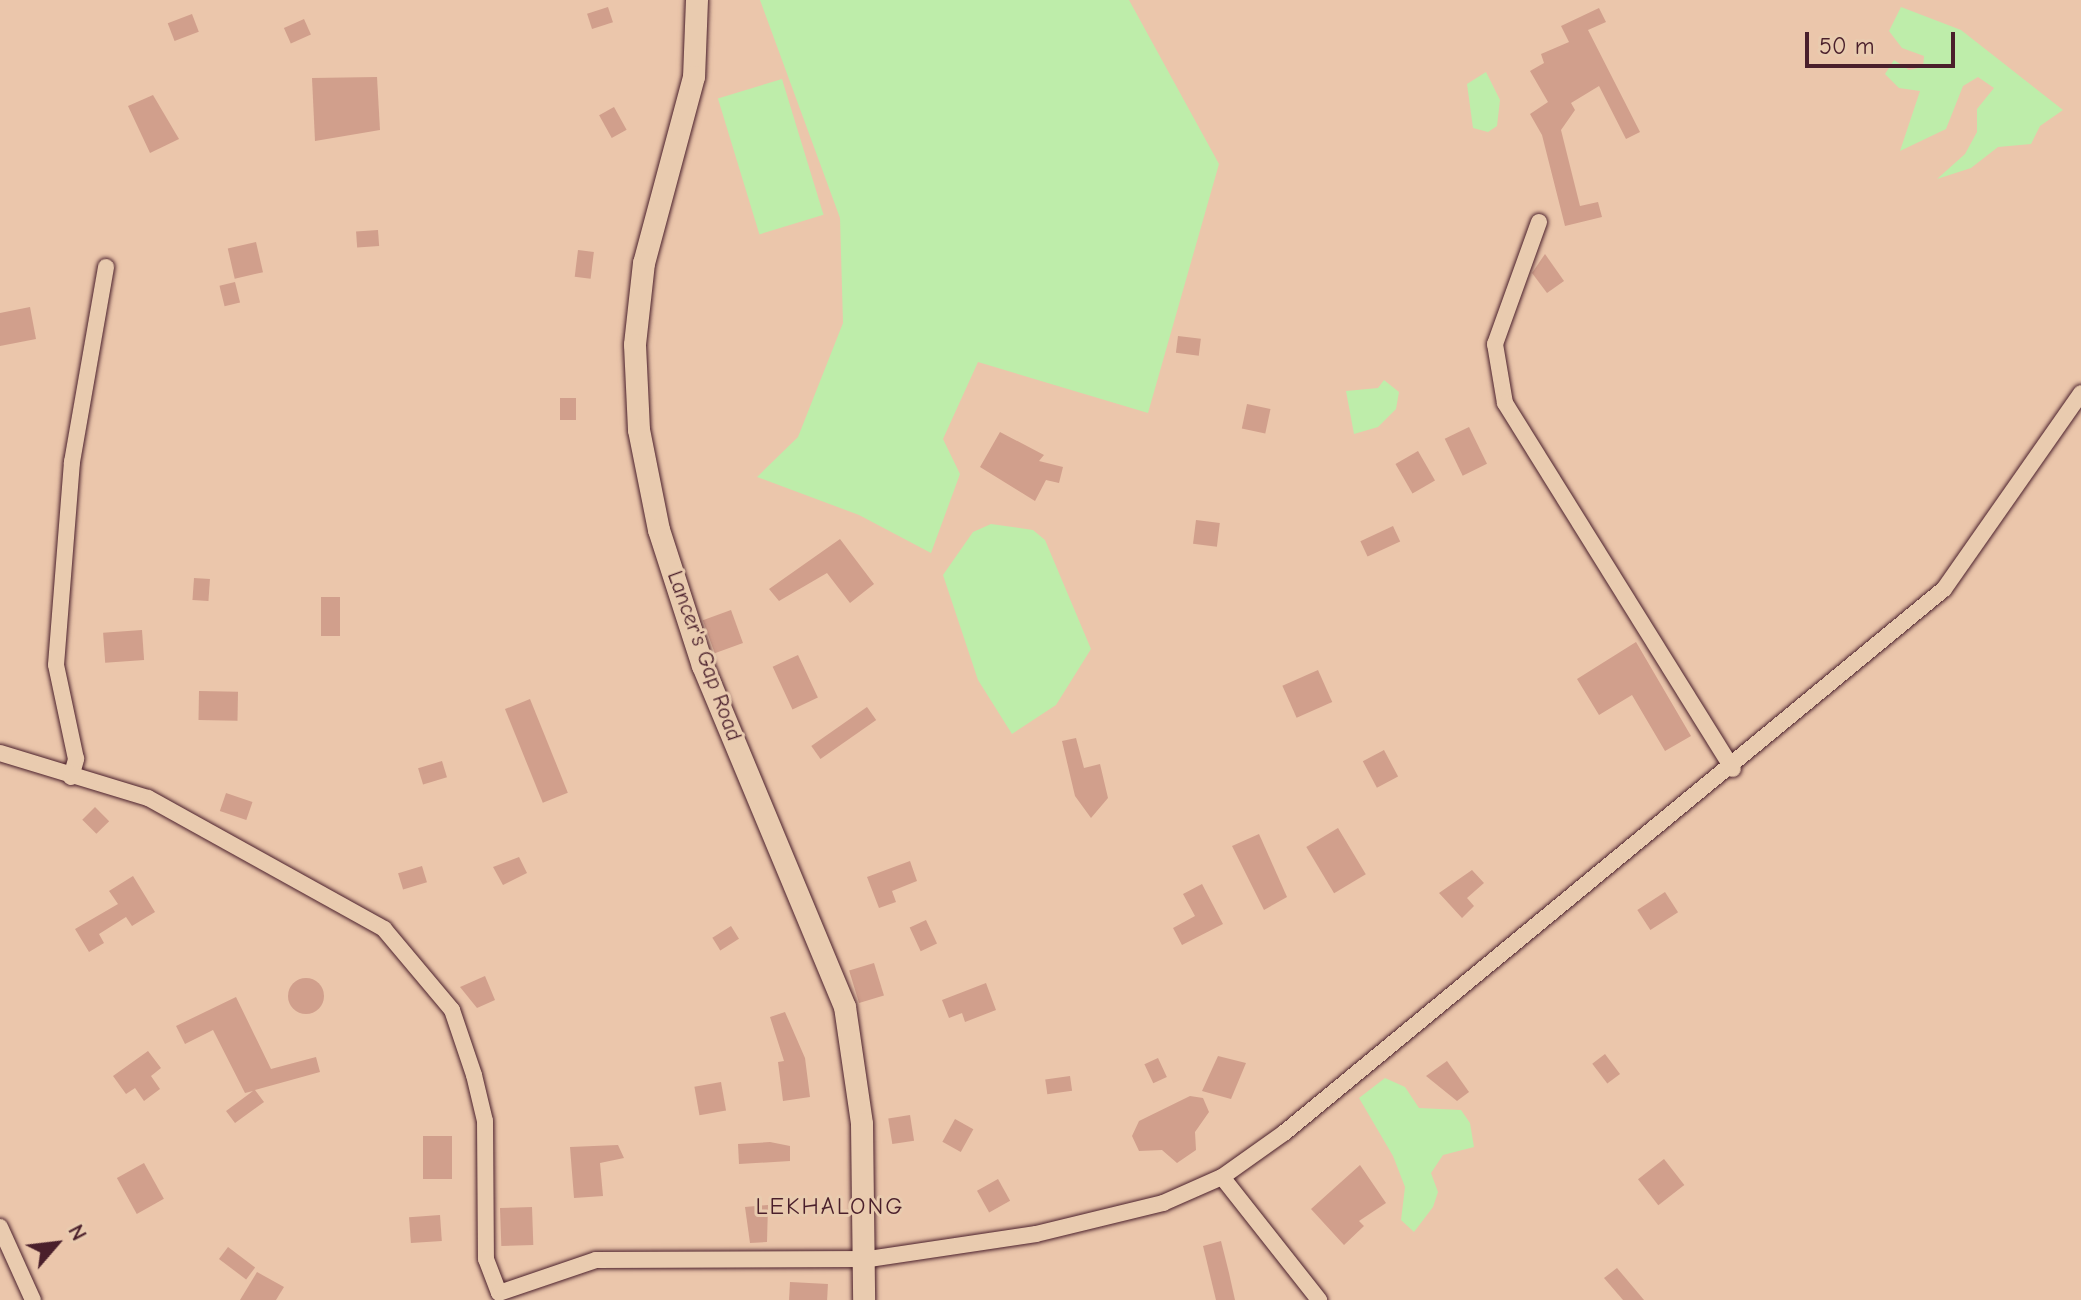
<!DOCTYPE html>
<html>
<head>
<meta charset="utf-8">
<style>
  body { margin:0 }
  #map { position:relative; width:2081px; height:1300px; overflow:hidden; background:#ebc6ab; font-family:"Comic Neue",sans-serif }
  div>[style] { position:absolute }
  .green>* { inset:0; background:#beedaa; transform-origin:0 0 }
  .building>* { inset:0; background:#d19f8c; transform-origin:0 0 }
  .round { border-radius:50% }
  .roads { filter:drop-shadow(0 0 2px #4a1f2b) drop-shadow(0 0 2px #4a1f2b) }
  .minor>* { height:16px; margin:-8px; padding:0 8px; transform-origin:8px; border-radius:8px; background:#e9cbaf }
  .secondary>* { height:22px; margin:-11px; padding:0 11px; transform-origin:11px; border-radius:11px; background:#e9cbaf }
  span { translate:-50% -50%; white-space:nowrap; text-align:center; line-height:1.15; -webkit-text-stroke:6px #e9cbaf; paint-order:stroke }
  .street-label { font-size:22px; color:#4a1f2b }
  .neighbourhood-label { font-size:24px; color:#4a1f2b; letter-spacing:2px }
  .north { position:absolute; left:16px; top:1204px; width:80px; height:80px; -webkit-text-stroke:6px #e9cbaf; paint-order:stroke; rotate:62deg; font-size:22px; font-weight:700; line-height:32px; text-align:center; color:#4a1f2b }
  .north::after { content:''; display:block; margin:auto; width:28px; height:36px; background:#4a1f2b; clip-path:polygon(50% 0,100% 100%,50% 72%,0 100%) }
  .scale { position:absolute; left:1805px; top:32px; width:150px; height:36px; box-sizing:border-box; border:4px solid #4a1f2b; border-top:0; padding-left:10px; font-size:24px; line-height:28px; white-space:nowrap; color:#4a1f2b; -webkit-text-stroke:6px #e9cbaf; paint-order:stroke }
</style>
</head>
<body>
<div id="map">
  <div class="green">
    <i style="clip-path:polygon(760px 0,1129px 0,1219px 164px,1148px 413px,978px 362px,943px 439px,960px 474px,931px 553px,859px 515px,757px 477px,798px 437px,843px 323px,840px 218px)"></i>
    <i style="clip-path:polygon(1901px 7px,1961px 30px,2063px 110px,2040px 126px,2031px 144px,1998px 147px,1971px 168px,1937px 179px,1965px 154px,1977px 132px,1977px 109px,1994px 88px,1978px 77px,1963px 86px,1946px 129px,1900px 151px,1920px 91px,1899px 88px,1885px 74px,1894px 60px,1909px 70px,1923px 67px,1924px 56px,1902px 48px,1889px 31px)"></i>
    <i style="clip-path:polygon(1486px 72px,1500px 100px,1497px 126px,1488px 132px,1473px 128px,1467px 84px)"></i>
    <i style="left:782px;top:79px;width:142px;height:67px;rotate:73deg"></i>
    <i style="clip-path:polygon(1384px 380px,1399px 392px,1396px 409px,1378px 427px,1354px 434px,1346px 391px,1378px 388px)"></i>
    <i style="clip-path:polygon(991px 524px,1033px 530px,1045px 540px,1091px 649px,1056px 705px,1012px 734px,978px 680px,943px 575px,973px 532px)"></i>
    <i style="clip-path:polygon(1385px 1078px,1405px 1087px,1419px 1108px,1461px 1110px,1470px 1123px,1474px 1147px,1443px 1155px,1431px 1173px,1438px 1192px,1433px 1207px,1414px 1232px,1401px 1220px,1405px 1187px,1393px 1156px,1359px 1098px)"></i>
  </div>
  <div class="building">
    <i style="left:608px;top:7px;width:16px;height:22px;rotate:72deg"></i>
    <i style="clip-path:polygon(1599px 8px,1606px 22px,1588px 30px,1640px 132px,1626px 139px,1599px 86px,1571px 103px,1575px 110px,1561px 130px,1580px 206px,1598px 202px,1602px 217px,1565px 226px,1542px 135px,1530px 114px,1548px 102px,1530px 71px,1544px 63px,1541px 54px,1569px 42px,1561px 26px)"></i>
    <i style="left:192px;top:14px;width:19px;height:26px;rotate:69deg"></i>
    <i style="left:304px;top:19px;width:17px;height:22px;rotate:66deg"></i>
    <i style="clip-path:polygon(377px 77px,380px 130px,315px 141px,312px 78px)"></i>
    <i style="clip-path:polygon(153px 95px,179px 139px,150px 153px,128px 106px)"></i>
    <i style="left:614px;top:107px;width:26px;height:17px;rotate:61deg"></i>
    <i style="left:378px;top:230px;width:16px;height:22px;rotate:86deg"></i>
    <i style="left:256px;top:242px;width:31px;height:29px;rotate:77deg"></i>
    <i style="left:578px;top:250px;width:16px;height:27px;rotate:7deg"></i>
    <i style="clip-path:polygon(1545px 254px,1564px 281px,1547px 293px,1532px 273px)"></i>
    <i style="left:235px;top:282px;width:21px;height:16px;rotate:76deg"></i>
    <i style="clip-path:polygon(30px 307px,36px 339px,0 346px,0 313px)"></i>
    <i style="left:1178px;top:336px;width:23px;height:17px;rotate:7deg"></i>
    <i style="left:560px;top:398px;width:16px;height:22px"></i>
    <i style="left:1247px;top:404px;width:24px;height:25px;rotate:12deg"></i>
    <i style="left:1469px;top:427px;width:41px;height:27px;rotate:64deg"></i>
    <i style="clip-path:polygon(1000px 432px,1044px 455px,1039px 461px,1063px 467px,1059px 483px,1046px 480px,1035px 501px,980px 467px)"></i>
    <i style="left:1418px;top:451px;width:34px;height:26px;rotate:60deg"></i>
    <i style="left:1196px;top:520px;width:24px;height:24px;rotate:7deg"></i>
    <i style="left:1393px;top:526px;width:17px;height:36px;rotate:65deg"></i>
    <i style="clip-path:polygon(840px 539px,874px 584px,850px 603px,827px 573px,779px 601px,769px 589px)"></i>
    <i style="left:194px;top:578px;width:16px;height:22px;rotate:4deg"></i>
    <i style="left:321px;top:597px;width:19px;height:39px"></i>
    <i style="left:731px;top:610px;width:35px;height:30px;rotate:70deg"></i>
    <i style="left:142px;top:630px;width:30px;height:39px;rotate:86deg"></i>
    <i style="clip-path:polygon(1636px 642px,1691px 736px,1665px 751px,1632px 695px,1599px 715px,1577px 679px)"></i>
    <i style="left:798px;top:655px;width:47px;height:28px;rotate:65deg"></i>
    <i style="left:1318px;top:670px;width:35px;height:39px;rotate:66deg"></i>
    <i style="left:199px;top:691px;width:39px;height:29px;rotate:1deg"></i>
    <i style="left:530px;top:699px;width:101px;height:27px;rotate:68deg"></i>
    <i style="left:867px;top:707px;width:16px;height:68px;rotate:55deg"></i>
    <i style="clip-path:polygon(1076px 738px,1084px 768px,1100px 764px,1108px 798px,1091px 818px,1075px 796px,1062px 741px)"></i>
    <i style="left:1384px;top:750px;width:30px;height:24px;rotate:62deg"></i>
    <i style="left:442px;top:761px;width:17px;height:25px;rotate:73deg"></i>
    <i style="left:226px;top:793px;width:28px;height:19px;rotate:19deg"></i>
    <i style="left:95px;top:807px;width:20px;height:18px;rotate:45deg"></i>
    <i style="left:1338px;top:828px;width:54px;height:37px;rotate:59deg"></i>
    <i style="clip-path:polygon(1259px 834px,1287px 897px,1264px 910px,1232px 846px)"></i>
    <i style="clip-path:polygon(519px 857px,527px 873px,503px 885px,493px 867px)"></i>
    <i style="clip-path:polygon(910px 861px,917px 881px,892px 891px,896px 902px,879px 908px,867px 877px)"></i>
    <i style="left:422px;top:866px;width:17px;height:25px;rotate:73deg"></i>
    <i style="clip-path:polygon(1472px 870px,1484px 883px,1467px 898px,1474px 906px,1462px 918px,1439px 893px)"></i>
    <i style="clip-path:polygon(133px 876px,155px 912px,132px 926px,126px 917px,99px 934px,104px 943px,89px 952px,75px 929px,118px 904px,109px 891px)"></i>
    <i style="clip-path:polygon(1202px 884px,1223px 924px,1182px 945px,1173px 928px,1195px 916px,1183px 894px)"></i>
    <i style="left:1665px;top:892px;width:24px;height:33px;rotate:57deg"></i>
    <i style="left:926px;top:920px;width:26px;height:18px;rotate:65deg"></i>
    <i style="left:731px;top:926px;width:15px;height:22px;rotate:58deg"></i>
    <i style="left:874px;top:963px;width:34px;height:26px;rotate:73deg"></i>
    <i style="clip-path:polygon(485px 976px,495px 1000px,477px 1008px,460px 987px)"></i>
    <i class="round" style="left:288px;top:978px;width:36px;height:36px"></i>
    <i style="clip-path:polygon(986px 983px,996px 1010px,965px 1022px,962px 1013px,949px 1018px,942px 1000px)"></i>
    <i style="clip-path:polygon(236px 997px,271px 1069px,316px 1057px,320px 1072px,255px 1090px,264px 1102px,235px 1123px,226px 1111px,253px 1091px,245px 1093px,213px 1030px,185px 1044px,176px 1026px)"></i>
    <i style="clip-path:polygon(785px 1012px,805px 1058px,810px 1097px,783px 1101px,778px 1062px,784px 1061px,770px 1017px)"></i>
    <i style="clip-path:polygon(148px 1051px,161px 1068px,151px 1076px,160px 1089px,144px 1101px,135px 1088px,126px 1094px,113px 1076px)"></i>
    <i style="left:1605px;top:1054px;width:25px;height:16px;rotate:53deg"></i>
    <i style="clip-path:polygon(1218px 1056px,1246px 1063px,1231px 1099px,1202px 1091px)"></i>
    <i style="left:1158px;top:1058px;width:21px;height:15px;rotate:65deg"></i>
    <i style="clip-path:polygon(1447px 1061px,1469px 1092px,1457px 1101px,1426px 1076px)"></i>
    <i style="left:1070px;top:1076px;width:15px;height:25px;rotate:82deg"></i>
    <i style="left:721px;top:1082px;width:29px;height:27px;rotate:80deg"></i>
    <i style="clip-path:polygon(1190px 1096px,1203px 1098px,1209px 1112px,1195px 1132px,1196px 1150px,1177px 1163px,1162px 1150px,1139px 1151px,1132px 1136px,1139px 1121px)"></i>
    <i style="left:910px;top:1115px;width:26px;height:22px;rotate:81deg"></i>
    <i style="left:955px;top:1119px;width:21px;height:26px;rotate:29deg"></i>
    <i style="left:423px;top:1136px;width:29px;height:43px"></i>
    <i style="clip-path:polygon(770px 1142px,790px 1146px,790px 1161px,739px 1164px,738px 1144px)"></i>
    <i style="clip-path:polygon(618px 1145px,624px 1158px,600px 1163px,603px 1196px,574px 1198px,570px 1147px)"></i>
    <i style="left:1664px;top:1159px;width:33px;height:33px;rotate:52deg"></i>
    <i style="left:144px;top:1163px;width:41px;height:31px;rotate:61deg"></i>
    <i style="clip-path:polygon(1360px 1165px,1386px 1203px,1359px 1221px,1364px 1226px,1344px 1245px,1311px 1209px)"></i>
    <i style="left:998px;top:1179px;width:25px;height:24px;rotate:61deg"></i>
    <i style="clip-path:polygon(768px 1205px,767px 1242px,750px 1243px,745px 1207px)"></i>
    <i style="left:532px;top:1207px;width:38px;height:32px;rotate:88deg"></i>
    <i style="left:440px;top:1215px;width:26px;height:31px;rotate:86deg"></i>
    <i style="clip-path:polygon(1221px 1241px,1229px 1273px,1235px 1300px,1216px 1300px,1203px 1246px)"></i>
    <i style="left:228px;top:1247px;width:34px;height:15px;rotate:37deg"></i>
    <i style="clip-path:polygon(1617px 1268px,1644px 1300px,1623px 1300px,1604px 1278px)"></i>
    <i style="clip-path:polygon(257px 1272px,284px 1287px,276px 1300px,240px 1300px)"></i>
    <i style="left:790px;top:1282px;width:38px;height:18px;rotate:3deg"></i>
  </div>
  <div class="roads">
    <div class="minor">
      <i style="left:1539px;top:222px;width:130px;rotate:109.8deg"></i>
      <i style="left:1495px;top:344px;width:60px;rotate:80.4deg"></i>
      <i style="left:1505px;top:403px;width:431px;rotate:58.1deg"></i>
      <i style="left:0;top:753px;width:155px;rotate:16.9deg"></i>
      <i style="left:148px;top:798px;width:270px;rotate:29deg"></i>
      <i style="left:384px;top:929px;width:106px;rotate:50deg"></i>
      <i style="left:452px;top:1010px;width:69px;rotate:71.3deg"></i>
      <i style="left:474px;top:1075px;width:47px;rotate:76.6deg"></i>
      <i style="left:485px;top:1121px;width:138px;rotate:89.6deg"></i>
      <i style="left:486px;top:1259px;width:36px;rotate:69deg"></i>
      <i style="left:499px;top:1293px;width:102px;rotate:-18.8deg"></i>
      <i style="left:596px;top:1260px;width:273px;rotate:-0.2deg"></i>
      <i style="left:869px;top:1259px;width:169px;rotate:-8.5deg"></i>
      <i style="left:1036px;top:1234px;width:131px;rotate:-13.7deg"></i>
      <i style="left:1163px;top:1203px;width:64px;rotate:-23.8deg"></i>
      <i style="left:1222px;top:1177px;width:76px;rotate:-35.4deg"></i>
      <i style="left:1284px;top:1133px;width:855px;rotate:-39.5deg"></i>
      <i style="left:1944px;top:589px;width:239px;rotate:-55deg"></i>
      <i style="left:71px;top:777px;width:19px;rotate:-74deg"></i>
      <i style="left:76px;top:759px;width:96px;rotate:-102deg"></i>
      <i style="left:56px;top:665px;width:204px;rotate:-85.5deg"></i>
      <i style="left:72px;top:462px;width:198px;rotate:-80.1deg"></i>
      <i style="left:1222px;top:1177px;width:157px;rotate:51.7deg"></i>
      <i style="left:0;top:1227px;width:80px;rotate:65.7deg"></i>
    </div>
    <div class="secondary">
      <i style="left:697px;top:0;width:77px;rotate:92.2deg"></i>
      <i style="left:694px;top:77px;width:193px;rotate:105deg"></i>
      <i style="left:644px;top:263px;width:82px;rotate:96.3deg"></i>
      <i style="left:635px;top:345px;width:85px;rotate:87.3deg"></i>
      <i style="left:639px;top:430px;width:102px;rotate:78.7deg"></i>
      <i style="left:659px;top:530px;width:143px;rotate:72.1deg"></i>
      <i style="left:703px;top:666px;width:369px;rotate:67.4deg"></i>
      <i style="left:845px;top:1007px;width:118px;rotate:81.7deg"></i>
      <i style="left:862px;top:1124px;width:176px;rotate:89.3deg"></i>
    </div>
  </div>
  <div class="street-label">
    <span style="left:704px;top:656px;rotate:70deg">Lancer's Gap Road</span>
  </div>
  <div class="neighbourhood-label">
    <span style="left:830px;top:1207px">LEKHALONG</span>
  </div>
  <div class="north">N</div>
  <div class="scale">50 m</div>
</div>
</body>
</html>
